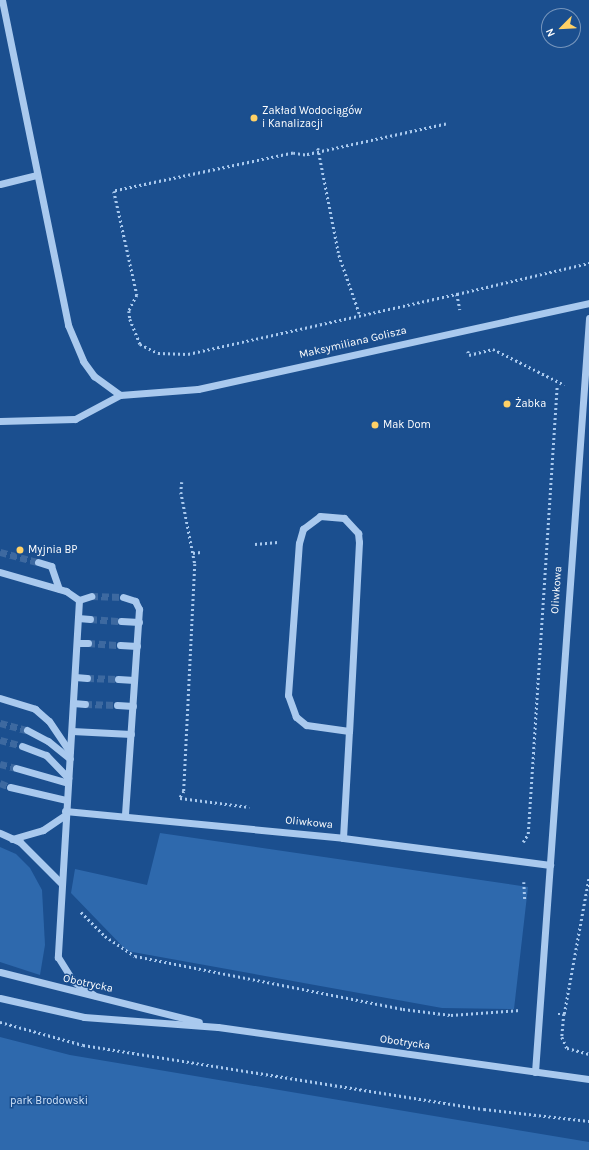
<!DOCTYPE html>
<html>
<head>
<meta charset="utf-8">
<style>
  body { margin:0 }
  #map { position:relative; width:589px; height:1150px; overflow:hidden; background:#1b4f8f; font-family:Karla,sans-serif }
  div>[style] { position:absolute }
  .green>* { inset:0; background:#2e69ad }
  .minor-tunnel>* { height:7px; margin-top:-3.5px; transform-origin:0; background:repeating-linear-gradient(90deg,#3d69a0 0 7px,transparent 0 10.5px) }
  .path>* { height:2.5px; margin-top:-1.25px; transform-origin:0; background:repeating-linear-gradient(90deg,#a9c9ee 0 2px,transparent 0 5px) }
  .minor>* { height:7px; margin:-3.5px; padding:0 3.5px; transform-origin:3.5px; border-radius:3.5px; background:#a9c9ee }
  .dots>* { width:11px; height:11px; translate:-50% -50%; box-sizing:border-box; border:2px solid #1b4f8f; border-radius:50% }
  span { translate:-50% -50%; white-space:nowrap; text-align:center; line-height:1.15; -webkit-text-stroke:3px #1b4f8f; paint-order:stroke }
  .poi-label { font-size:11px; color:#fff }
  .left { translate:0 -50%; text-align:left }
  .street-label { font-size:11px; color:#fff }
  .park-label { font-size:11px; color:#cfe3fa }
  .north { position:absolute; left:541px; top:8px; width:40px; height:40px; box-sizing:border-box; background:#1b4f8f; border:1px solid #7695bc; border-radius:50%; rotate:246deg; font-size:11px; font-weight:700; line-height:16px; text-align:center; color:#fff }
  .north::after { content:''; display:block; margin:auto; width:14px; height:18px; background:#ffd166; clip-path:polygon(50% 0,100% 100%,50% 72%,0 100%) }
</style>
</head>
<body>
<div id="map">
  <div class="green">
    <i style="clip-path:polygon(160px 833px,528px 887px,514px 1009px,442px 1008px,127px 951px,71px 893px,75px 869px,147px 885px)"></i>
    <i style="clip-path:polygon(0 847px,16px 854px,30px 868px,42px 890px,45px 945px,40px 975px,0 962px)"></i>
    <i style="clip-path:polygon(0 1037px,70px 1055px,589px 1142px,589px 1150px,0 1150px)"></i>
  </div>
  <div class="minor-tunnel">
    <i style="left:0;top:552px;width:39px;rotate:15deg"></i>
    <i style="left:91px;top:596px;width:32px;rotate:2deg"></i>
    <i style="left:90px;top:619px;width:31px;rotate:4deg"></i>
    <i style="left:88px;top:643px;width:32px;rotate:4deg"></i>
    <i style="left:87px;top:678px;width:31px;rotate:2deg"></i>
    <i style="left:85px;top:704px;width:32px;rotate:2deg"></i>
    <i style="left:0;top:723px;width:28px;rotate:15deg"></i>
    <i style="left:0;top:740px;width:23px;rotate:15deg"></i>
    <i style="left:0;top:764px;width:16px;rotate:14deg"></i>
    <i style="left:0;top:783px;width:11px;rotate:22deg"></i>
  </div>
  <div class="path">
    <i style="left:446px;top:124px;width:144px;rotate:167.6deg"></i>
    <i style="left:305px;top:155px;width:12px;rotate:-171deg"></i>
    <i style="left:293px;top:153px;width:183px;rotate:168deg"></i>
    <i style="left:114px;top:191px;width:107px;rotate:77.5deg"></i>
    <i style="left:137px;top:295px;width:18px;rotate:117deg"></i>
    <i style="left:129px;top:311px;width:8px;rotate:83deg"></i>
    <i style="left:130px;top:319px;width:27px;rotate:68deg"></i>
    <i style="left:140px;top:344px;width:20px;rotate:27deg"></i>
    <i style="left:158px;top:353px;width:30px;rotate:2deg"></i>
    <i style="left:188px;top:354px;width:276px;rotate:-12.6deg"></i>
    <i style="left:457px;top:294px;width:16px;rotate:79deg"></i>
    <i style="left:318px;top:148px;width:109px;rotate:78.9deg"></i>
    <i style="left:339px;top:255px;width:64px;rotate:70.7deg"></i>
    <i style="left:457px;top:294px;width:136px;rotate:-13.2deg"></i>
    <i style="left:468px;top:351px;width:4px;rotate:76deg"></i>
    <i style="left:469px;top:355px;width:25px;rotate:-14deg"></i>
    <i style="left:493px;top:349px;width:80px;rotate:26.6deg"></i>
    <i style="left:182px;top:482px;width:10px;rotate:96deg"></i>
    <i style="left:181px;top:492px;width:73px;rotate:79deg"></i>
    <i style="left:195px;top:564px;width:227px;rotate:92.8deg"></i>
    <i style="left:184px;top:791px;width:8px;rotate:120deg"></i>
    <i style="left:180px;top:798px;width:70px;rotate:7.4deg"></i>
    <i style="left:255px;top:544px;width:23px;rotate:-5deg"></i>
    <i style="left:193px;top:553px;width:8px;rotate:-7deg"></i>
    <i style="left:523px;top:842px;width:9px;rotate:-58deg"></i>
    <i style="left:528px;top:834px;width:450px;rotate:-86.3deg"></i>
    <i style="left:524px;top:882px;width:19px;rotate:87deg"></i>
    <i style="left:81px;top:912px;width:34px;rotate:45deg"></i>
    <i style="left:105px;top:936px;width:36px;rotate:34deg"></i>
    <i style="left:135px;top:956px;width:273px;rotate:11.2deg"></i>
    <i style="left:403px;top:1009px;width:48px;rotate:7.1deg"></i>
    <i style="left:451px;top:1015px;width:69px;rotate:-4.1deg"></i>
    <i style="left:558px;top:1014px;width:6px"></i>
    <i style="left:564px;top:1014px;width:23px;rotate:95deg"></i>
    <i style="left:562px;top:1037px;width:12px;rotate:66deg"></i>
    <i style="left:567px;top:1048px;width:23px;rotate:15deg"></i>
    <i style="left:564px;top:1014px;width:140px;rotate:-79.7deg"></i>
    <i style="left:0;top:1022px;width:86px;rotate:15.5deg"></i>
    <i style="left:83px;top:1045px;width:406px;rotate:9.1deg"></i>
    <i style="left:484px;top:1109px;width:106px;rotate:6.5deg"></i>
  </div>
  <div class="minor">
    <i style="left:2px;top:0;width:332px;rotate:78.5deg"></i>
    <i style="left:68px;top:325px;width:39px;rotate:67deg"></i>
    <i style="left:83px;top:361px;width:19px;rotate:54deg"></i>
    <i style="left:94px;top:376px;width:32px;rotate:36deg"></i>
    <i style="left:0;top:184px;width:36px;rotate:-14deg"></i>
    <i style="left:0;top:421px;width:75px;rotate:-1.5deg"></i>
    <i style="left:75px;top:419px;width:51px;rotate:-28.1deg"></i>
    <i style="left:120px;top:395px;width:78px;rotate:-4.4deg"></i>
    <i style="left:198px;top:389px;width:400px;rotate:-12.4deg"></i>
    <i style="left:38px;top:562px;width:14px;rotate:17deg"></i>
    <i style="left:51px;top:566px;width:24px;rotate:71deg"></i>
    <i style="left:0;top:572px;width:69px;rotate:16.1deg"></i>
    <i style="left:66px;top:591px;width:16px;rotate:35deg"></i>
    <i style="left:123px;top:597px;width:13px;rotate:18deg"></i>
    <i style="left:135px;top:601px;width:9px;rotate:63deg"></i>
    <i style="left:139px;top:609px;width:206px;rotate:93.9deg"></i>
    <i style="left:79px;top:600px;width:358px;rotate:93.4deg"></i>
    <i style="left:58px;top:957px;width:28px;rotate:58deg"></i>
    <i style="left:73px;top:981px;width:25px;rotate:34deg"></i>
    <i style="left:79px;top:600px;width:13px;rotate:-18deg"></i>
    <i style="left:78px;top:618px;width:12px;rotate:5deg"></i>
    <i style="left:121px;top:621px;width:18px;rotate:3deg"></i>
    <i style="left:77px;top:643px;width:11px"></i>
    <i style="left:120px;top:645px;width:17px;rotate:3deg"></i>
    <i style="left:75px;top:677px;width:12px;rotate:5deg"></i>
    <i style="left:118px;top:679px;width:16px;rotate:4deg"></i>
    <i style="left:0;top:698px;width:37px;rotate:17deg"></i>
    <i style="left:35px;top:709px;width:18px;rotate:41deg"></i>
    <i style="left:49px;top:721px;width:37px;rotate:56deg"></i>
    <i style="left:73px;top:703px;width:12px;rotate:5deg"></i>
    <i style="left:117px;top:705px;width:16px;rotate:4deg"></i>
    <i style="left:27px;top:730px;width:24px;rotate:28deg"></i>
    <i style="left:48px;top:741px;width:28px;rotate:39deg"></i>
    <i style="left:72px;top:731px;width:59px;rotate:2.9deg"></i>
    <i style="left:22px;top:746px;width:26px;rotate:21deg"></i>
    <i style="left:46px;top:755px;width:32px;rotate:46deg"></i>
    <i style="left:16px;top:768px;width:54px;rotate:16.1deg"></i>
    <i style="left:10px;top:787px;width:57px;rotate:13.1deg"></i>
    <i style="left:65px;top:811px;width:279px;rotate:5.5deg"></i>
    <i style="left:343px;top:838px;width:209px;rotate:7.4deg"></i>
    <i style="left:0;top:833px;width:22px;rotate:24deg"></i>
    <i style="left:20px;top:842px;width:59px;rotate:45deg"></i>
    <i style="left:343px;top:838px;width:107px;rotate:-86.8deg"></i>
    <i style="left:349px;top:731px;width:43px;rotate:-172.1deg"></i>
    <i style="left:306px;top:725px;width:13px;rotate:-141deg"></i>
    <i style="left:296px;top:717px;width:23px;rotate:-110deg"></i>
    <i style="left:288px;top:695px;width:152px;rotate:-85.9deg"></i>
    <i style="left:299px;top:543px;width:15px;rotate:-74deg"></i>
    <i style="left:303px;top:529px;width:21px;rotate:-37deg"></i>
    <i style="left:320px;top:516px;width:24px;rotate:5deg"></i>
    <i style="left:344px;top:518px;width:21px;rotate:47deg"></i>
    <i style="left:358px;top:533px;width:9px;rotate:84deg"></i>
    <i style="left:359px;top:542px;width:189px;rotate:93deg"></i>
    <i style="left:12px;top:839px;width:32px;rotate:-16deg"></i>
    <i style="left:43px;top:830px;width:27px;rotate:-34deg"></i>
    <i style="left:0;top:972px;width:205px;rotate:14.1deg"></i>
    <i style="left:0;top:998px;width:86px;rotate:12.7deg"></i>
    <i style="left:84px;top:1017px;width:134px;rotate:4.3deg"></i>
    <i style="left:218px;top:1027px;width:375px;rotate:8deg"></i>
    <i style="left:535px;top:1072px;width:756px;rotate:-85.9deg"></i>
  </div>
  <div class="dots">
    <i style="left:254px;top:118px;background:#ffd166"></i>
    <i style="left:507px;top:404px;background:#ffd166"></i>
    <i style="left:375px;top:425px;background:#ffd166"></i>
    <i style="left:20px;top:550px;background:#ffd166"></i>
  </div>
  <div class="poi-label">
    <span class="left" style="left:262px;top:118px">Zakład Wodociągów<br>i Kanalizacji</span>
    <span class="left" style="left:515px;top:404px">Żabka</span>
    <span class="left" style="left:383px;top:425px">Mak Dom</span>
    <span class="left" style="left:28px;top:550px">Myjnia BP</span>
  </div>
  <div class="street-label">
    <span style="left:353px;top:343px;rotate:-13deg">Maksymiliana Golisza</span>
    <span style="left:557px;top:590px;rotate:-86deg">Oliwkowa</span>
    <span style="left:309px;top:823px;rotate:6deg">Oliwkowa</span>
    <span style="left:88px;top:984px;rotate:12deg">Obotrycka</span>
    <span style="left:405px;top:1043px;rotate:8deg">Obotrycka</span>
  </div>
  <div class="park-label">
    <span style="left:49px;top:1101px">park Brodowski</span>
  </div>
  <div class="north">N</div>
</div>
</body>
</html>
